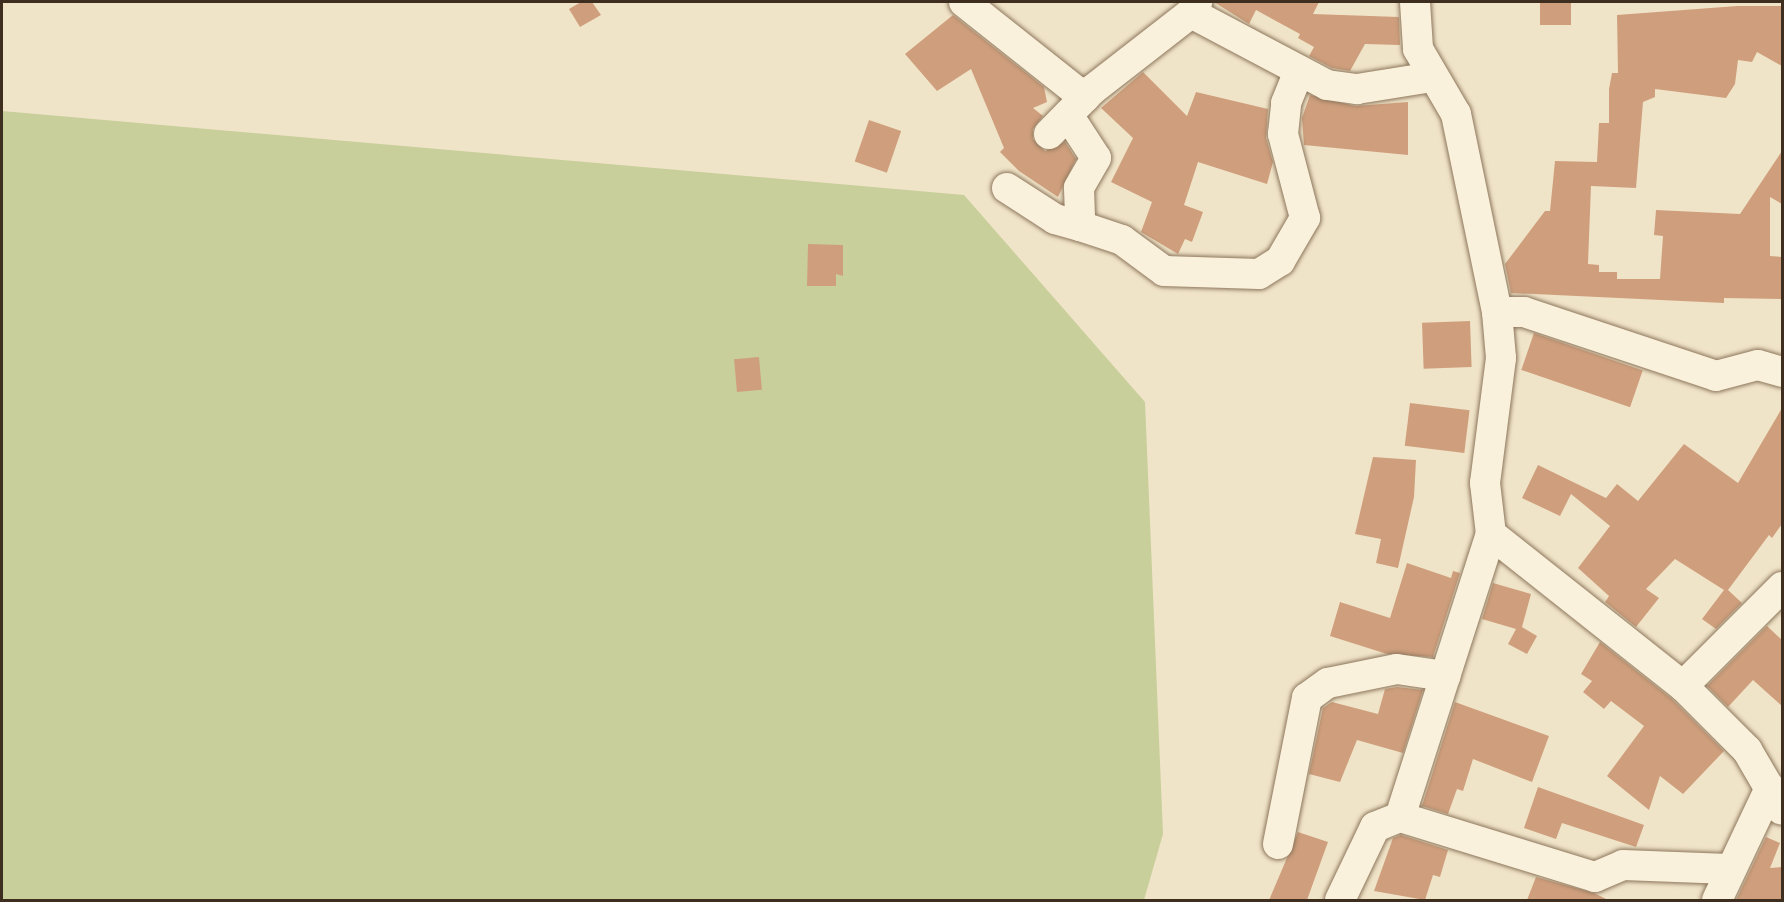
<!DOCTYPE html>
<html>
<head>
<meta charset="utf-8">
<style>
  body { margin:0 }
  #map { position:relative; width:1784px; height:902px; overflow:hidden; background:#f0e4c8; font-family:"Crimson Pro",serif }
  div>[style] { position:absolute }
  .green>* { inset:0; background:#c9cf9b }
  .building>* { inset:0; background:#cf9f7d; transform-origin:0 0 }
  .roads { filter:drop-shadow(0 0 2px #8d765c) drop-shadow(0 0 2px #8d765c) }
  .minor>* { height:30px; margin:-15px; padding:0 15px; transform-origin:15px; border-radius:15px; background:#faf1dc }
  span { translate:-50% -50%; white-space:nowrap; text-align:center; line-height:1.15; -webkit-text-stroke:4.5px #f7eed8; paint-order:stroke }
  .frame { position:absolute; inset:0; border:3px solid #3d2e20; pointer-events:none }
</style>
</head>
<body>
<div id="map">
  <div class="green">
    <i style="clip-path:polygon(2px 111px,964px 195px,1145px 402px,1163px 834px,1144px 900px,2px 900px)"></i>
  </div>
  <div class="building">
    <i style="clip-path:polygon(581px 2px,592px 2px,601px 15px,580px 27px,569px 9px)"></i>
    <i style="clip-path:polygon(1214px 2px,1319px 2px,1313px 14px,1399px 17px,1400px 45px,1365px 44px,1350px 71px,1332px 68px,1309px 56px,1314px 47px,1298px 38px,1300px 34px,1256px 10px,1249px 24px)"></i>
    <i style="left:1540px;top:2px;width:31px;height:23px"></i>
    <i style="clip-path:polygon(1737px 6px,1782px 6px,1782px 66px,1757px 52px,1752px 62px,1738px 60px,1735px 84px,1726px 98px,1655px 89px,1655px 97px,1643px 102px,1636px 188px,1591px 186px,1588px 264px,1599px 265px,1599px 272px,1617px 272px,1617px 279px,1660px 279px,1663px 236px,1654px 235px,1656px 210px,1740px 214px,1782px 151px,1782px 204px,1770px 197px,1770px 256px,1782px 257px,1782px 299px,1724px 298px,1724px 303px,1511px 293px,1505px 264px,1545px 211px,1550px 211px,1555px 161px,1597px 162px,1599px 123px,1609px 123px,1609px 89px,1612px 73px,1618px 73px,1617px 15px)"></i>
    <i style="clip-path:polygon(953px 15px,1044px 87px,1047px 102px,1033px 108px,1043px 116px,1033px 129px,1033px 139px,1045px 151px,1065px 142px,1076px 159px,1058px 197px,1019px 171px,1000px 152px,1004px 148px,971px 69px,937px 91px,905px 54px)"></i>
    <i style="clip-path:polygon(1143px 72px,1187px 116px,1196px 92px,1268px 109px,1266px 138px,1273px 162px,1267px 184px,1198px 162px,1184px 205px,1203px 212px,1192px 242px,1185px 239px,1178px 254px,1141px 232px,1152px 202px,1111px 182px,1133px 138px,1101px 108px)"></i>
    <i style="clip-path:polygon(1310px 95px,1355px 106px,1408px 102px,1408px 155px,1304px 145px,1302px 118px)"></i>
    <i style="left:869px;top:120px;width:34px;height:44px;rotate:19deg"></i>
    <i style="clip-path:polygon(808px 244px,843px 245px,843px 276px,836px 274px,836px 286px,807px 286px)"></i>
    <i style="left:1470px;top:321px;width:46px;height:48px;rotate:88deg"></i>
    <i style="left:1534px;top:333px;width:115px;height:39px;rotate:19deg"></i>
    <i style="left:759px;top:357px;width:33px;height:25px;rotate:85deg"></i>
    <i style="left:1410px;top:403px;width:60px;height:43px;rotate:7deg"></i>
    <i style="clip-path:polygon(1782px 408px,1782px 524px,1772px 538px,1769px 535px,1728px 590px,1742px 603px,1716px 629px,1702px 619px,1724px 590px,1675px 559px,1646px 589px,1659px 598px,1636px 627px,1605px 602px,1609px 596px,1578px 568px,1610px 526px,1571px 494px,1560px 516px,1522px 498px,1538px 465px,1606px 498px,1617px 484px,1638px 501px,1684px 444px,1738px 483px)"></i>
    <i style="clip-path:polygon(1373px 457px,1416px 460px,1414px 497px,1398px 568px,1376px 563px,1381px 539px,1355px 534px)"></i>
    <i style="clip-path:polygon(1407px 563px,1451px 578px,1453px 571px,1460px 573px,1433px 657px,1387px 654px,1330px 636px,1340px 602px,1390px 618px)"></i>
    <i style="clip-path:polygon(1493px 583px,1531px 594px,1522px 627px,1537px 636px,1527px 654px,1508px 644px,1516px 629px,1482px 619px)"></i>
    <i style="clip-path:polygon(1767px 626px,1782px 640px,1782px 706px,1753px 680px,1728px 707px,1707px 686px)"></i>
    <i style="clip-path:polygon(1600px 642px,1672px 699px,1724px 751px,1683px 794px,1660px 776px,1649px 810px,1607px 776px,1644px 726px,1611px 701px,1604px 709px,1583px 692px,1592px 681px,1581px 674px)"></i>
    <i style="clip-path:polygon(1397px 687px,1423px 690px,1403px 753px,1357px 740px,1340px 782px,1309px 774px,1323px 708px,1332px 702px,1378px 714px,1385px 689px)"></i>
    <i style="clip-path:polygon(1455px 702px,1549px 736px,1532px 782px,1473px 759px,1463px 791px,1457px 789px,1448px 814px,1422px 806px)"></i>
    <i style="clip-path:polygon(1538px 787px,1644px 825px,1636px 847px,1562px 823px,1556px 839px,1524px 828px)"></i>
    <i style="clip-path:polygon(1298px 832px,1328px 842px,1307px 900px,1269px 900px)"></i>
    <i style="clip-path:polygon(1401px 835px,1448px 850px,1440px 877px,1433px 875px,1425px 900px,1374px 891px,1393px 838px)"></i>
    <i style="clip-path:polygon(1766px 837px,1780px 843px,1770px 868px,1782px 867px,1782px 900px,1736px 900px)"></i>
    <i style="clip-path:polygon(1536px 877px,1594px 893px,1608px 900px,1527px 900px)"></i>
  </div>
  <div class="roads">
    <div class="minor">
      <i style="left:964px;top:2px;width:154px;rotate:38.4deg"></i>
      <i style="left:1415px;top:2px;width:47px;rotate:86.3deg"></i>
      <i style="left:1418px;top:49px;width:75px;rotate:59.7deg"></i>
      <i style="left:1456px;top:114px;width:202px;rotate:78.3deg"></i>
      <i style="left:1497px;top:312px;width:46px;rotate:85deg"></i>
      <i style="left:1501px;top:358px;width:126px;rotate:97.3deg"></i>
      <i style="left:1485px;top:483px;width:51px;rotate:83.3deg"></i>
      <i style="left:1491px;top:534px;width:245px;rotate:38.4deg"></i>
      <i style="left:1683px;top:686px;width:91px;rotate:45deg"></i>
      <i style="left:1747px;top:750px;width:69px;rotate:59.7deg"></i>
      <i style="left:1191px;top:13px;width:154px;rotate:27.9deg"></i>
      <i style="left:1327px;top:85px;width:30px;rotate:8deg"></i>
      <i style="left:1357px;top:89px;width:76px;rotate:-9.1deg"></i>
      <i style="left:1068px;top:115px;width:51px;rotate:56.9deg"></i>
      <i style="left:1096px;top:158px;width:34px;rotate:120deg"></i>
      <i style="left:1079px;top:188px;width:38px;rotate:88deg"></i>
      <i style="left:1080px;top:226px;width:44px;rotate:18.4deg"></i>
      <i style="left:1122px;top:240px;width:52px;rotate:36.4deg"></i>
      <i style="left:1164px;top:271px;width:95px;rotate:1.8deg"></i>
      <i style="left:1259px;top:274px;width:25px;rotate:-32deg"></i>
      <i style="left:1280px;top:261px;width:50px;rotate:-59.8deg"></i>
      <i style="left:1305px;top:218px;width:87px;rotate:-104.7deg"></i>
      <i style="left:1283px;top:134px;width:31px;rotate:-84deg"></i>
      <i style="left:1286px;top:103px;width:35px;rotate:-68deg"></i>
      <i style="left:1049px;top:134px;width:62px;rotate:-45.7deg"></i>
      <i style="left:1092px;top:90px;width:125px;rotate:-37.9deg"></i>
      <i style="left:1191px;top:13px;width:13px;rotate:-61deg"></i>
      <i style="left:1007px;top:188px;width:57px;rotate:32.9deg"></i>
      <i style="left:1055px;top:219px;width:26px;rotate:16deg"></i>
      <i style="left:1497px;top:312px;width:27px"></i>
      <i style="left:1524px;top:312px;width:202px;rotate:18.4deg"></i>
      <i style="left:1716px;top:376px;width:43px;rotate:-14.7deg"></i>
      <i style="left:1758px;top:365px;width:25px;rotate:16deg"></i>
      <i style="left:1683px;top:686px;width:140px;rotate:-45deg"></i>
      <i style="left:1400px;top:817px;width:297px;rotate:-72.2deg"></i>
      <i style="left:1278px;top:844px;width:149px;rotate:-78.8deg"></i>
      <i style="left:1307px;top:698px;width:26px;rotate:-36deg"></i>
      <i style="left:1328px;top:683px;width:70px;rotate:-11.5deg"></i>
      <i style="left:1397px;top:669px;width:49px;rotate:8.3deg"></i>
      <i style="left:1340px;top:900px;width:81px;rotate:-64.4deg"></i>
      <i style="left:1375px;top:827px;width:27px;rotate:-22deg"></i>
      <i style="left:1400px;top:817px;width:204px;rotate:17.1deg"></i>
      <i style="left:1595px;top:877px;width:30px;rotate:-23deg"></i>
      <i style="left:1623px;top:865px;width:106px;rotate:2.2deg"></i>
      <i style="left:1717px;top:900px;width:124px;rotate:-64.7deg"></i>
    </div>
  </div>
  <div class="frame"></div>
</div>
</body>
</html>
